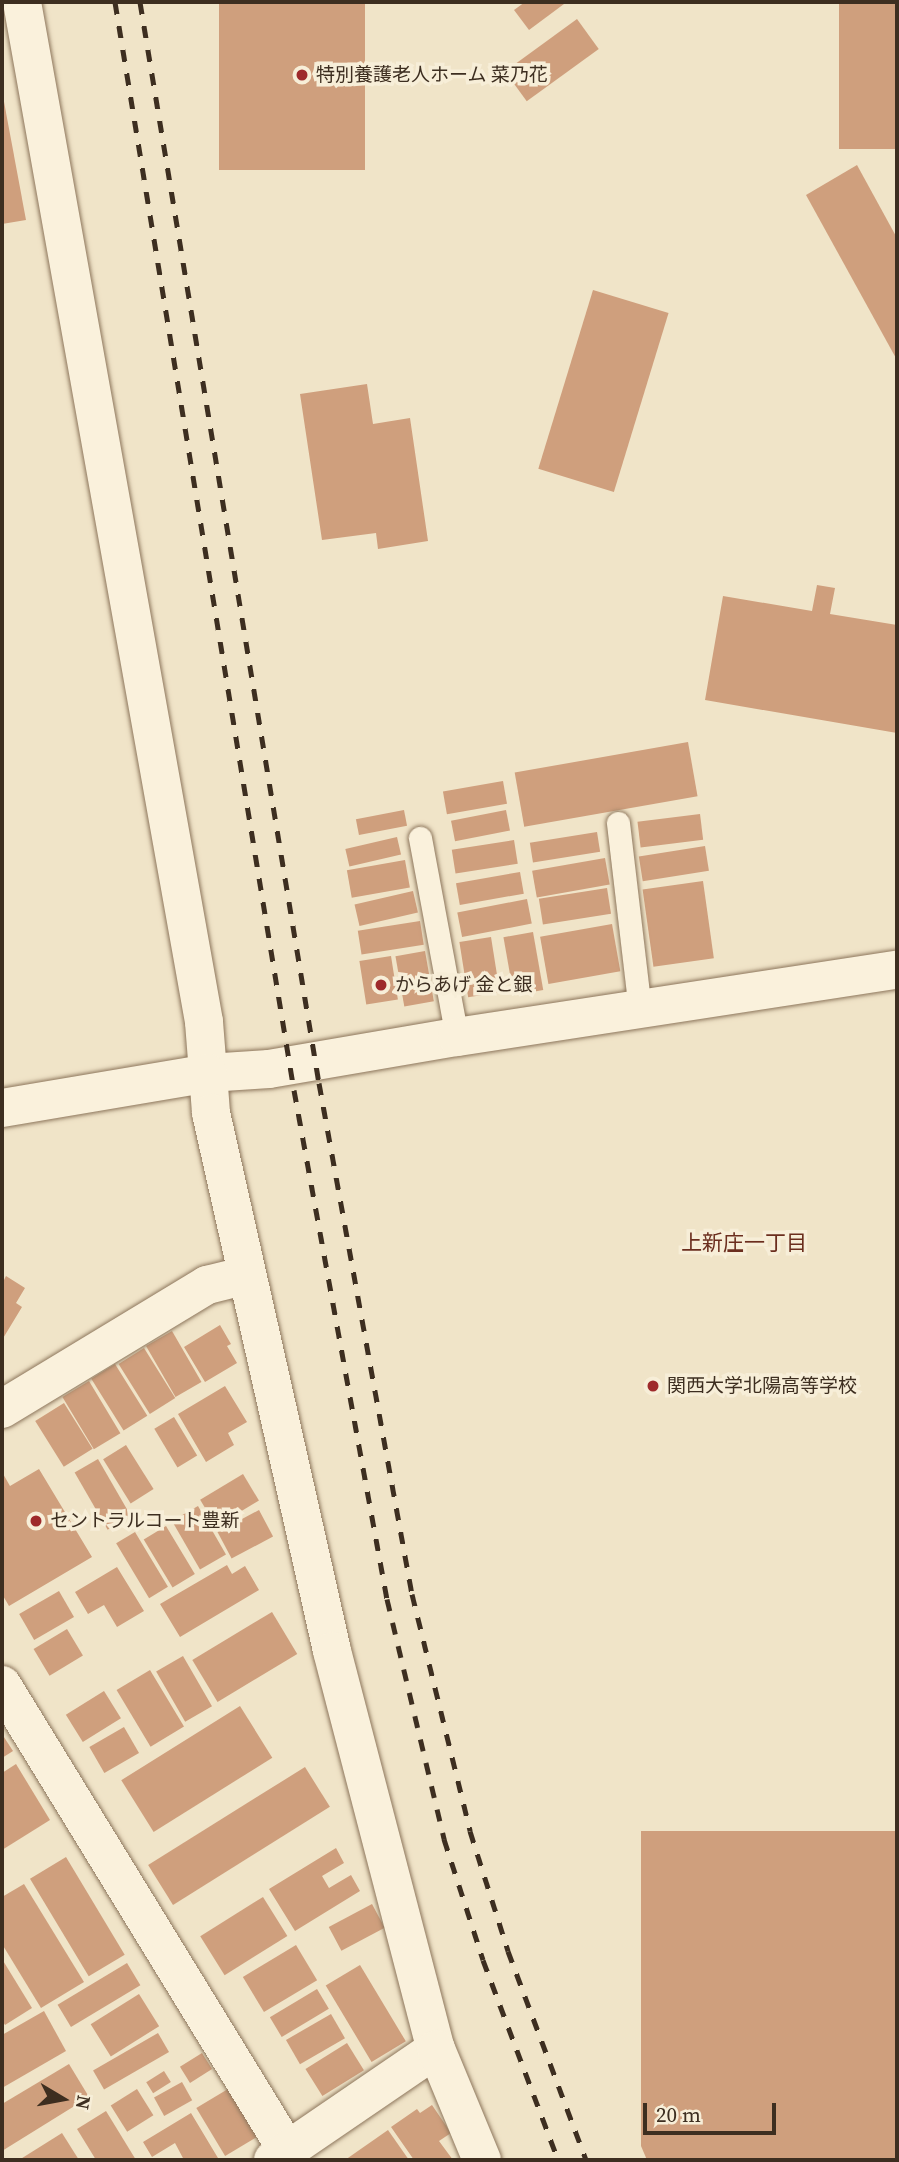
<!DOCTYPE html>
<html>
<head>
<meta charset="utf-8">
<style>
  body { margin:0 }
  #map { position:relative; width:899px; height:2162px; overflow:hidden; background:#f0e4c8; font-family:"Source Serif 4","Noto Sans JP",serif }
  div>[style] { position:absolute }
  .building>* { inset:0; background:#cf9f7d; transform-origin:0 0 }
  .roads { filter:drop-shadow(0 0 2px #8d765c) drop-shadow(0 0 2px #8d765c) }
  .lane>* { height:23px; margin:-11.5px; padding:0 11.5px; transform-origin:11.5px; border-radius:11.5px; background:#faf1dc }
  .street>* { height:38px; margin:-19px; padding:0 19px; transform-origin:19px; border-radius:19px; background:#faf1dc }
  .secondary>* { height:38px; margin:-19px; padding:0 19px; transform-origin:19px; border-radius:19px; background:#faf1dc }
  .rail>* { height:5px; margin-top:-2.5px; transform-origin:0; background:repeating-linear-gradient(90deg,#3d2e20 0 12px,transparent 0 24px) }
  .dots>* { width:19px; height:19px; translate:-50% -50%; box-sizing:border-box; border:4px solid #f7eed8; border-radius:50% }
  span { translate:-50% -50%; white-space:nowrap; text-align:center; line-height:1.15; -webkit-text-stroke:7px #f7eed8; paint-order:stroke }
  .poi-label { font-size:19px; color:#3d2e20 }
  .left { translate:0 -50%; text-align:left }
  .neighbourhood-label { font-size:21px; color:#6b2e1e }
  .frame { position:absolute; inset:0; border:4px solid #3d2e20; pointer-events:none }
  .north { position:absolute; left:28px; top:2064px; width:70px; height:70px; -webkit-text-stroke:5px #f7eed8; paint-order:stroke; rotate:100deg; font-size:19px; font-weight:700; line-height:28px; text-align:center; color:#3d2e20 }
  .north::after { content:''; display:block; margin:auto; width:24px; height:32px; background:#3d2e20; clip-path:polygon(50% 0,100% 100%,50% 72%,0 100%) }
  .scale { position:absolute; left:643px; top:2103px; width:133px; height:32px; box-sizing:border-box; border:4px solid #3d2e20; border-top:0; padding-left:9px; font-size:21px; line-height:24px; white-space:nowrap; color:#3d2e20; -webkit-text-stroke:5px #f7eed8; paint-order:stroke }
</style>
</head>
<body>
<div id="map">
  <div class="building">
    <i style="left:219px;top:2px;width:146px;height:168px"></i>
    <i style="clip-path:polygon(525px 2px,562px 2px,564px 4px,529px 30px,514px 10px)"></i>
    <i style="left:839px;top:2px;width:57px;height:147px"></i>
    <i style="left:577px;top:19px;width:37px;height:89px;rotate:54deg"></i>
    <i style="clip-path:polygon(2px 91px,26px 220px,2px 224px)"></i>
    <i style="clip-path:polygon(857px 165px,897px 238px,897px 360px,806px 195px)"></i>
    <i style="left:593px;top:290px;width:79px;height:187px;rotate:17deg"></i>
    <i style="clip-path:polygon(367px 384px,373px 424px,410px 418px,428px 541px,378px 549px,376px 533px,322px 540px,300px 394px)"></i>
    <i style="clip-path:polygon(817px 585px,835px 588px,830px 614px,897px 625px,897px 733px,705px 700px,723px 596px,812px 611px)"></i>
    <i style="left:688px;top:742px;width:55px;height:176px;rotate:80deg"></i>
    <i style="left:503px;top:781px;width:23px;height:61px;rotate:80deg"></i>
    <i style="left:404px;top:810px;width:16px;height:49px;rotate:79deg"></i>
    <i style="left:506px;top:810px;width:21px;height:56px;rotate:79deg"></i>
    <i style="left:700px;top:814px;width:26px;height:63px;rotate:83deg"></i>
    <i style="left:597px;top:832px;width:20px;height:68px;rotate:81deg"></i>
    <i style="left:397px;top:837px;width:18px;height:53px;rotate:77deg"></i>
    <i style="left:514px;top:840px;width:24px;height:63px;rotate:81deg"></i>
    <i style="left:705px;top:846px;width:25px;height:67px;rotate:81deg"></i>
    <i style="left:605px;top:858px;width:27px;height:74px;rotate:80deg"></i>
    <i style="left:405px;top:860px;width:28px;height:59px;rotate:80deg"></i>
    <i style="left:520px;top:872px;width:22px;height:65px;rotate:80deg"></i>
    <i style="left:703px;top:881px;width:78px;height:61px;rotate:82deg"></i>
    <i style="left:607px;top:888px;width:26px;height:69px;rotate:81deg"></i>
    <i style="left:413px;top:891px;width:22px;height:60px;rotate:77deg"></i>
    <i style="left:527px;top:899px;width:25px;height:71px;rotate:79deg"></i>
    <i style="left:420px;top:921px;width:24px;height:63px;rotate:81deg"></i>
    <i style="left:612px;top:924px;width:48px;height:73px;rotate:80deg"></i>
    <i style="left:533px;top:932px;width:59px;height:30px;rotate:80deg"></i>
    <i style="left:491px;top:937px;width:56px;height:32px;rotate:81deg"></i>
    <i style="left:425px;top:951px;width:51px;height:30px;rotate:80deg"></i>
    <i style="left:391px;top:956px;width:44px;height:32px;rotate:81deg"></i>
    <i style="clip-path:polygon(6px 1276px,25px 1288px,16px 1303px,22px 1307px,2px 1340px,2px 1284px)"></i>
    <i style="clip-path:polygon(220px 1325px,231px 1344px,227px 1346px,237px 1363px,205px 1382px,184px 1347px)"></i>
    <i style="left:172px;top:1331px;width:59px;height:30px;rotate:60deg"></i>
    <i style="left:144px;top:1348px;width:59px;height:30px;rotate:58deg"></i>
    <i style="left:115px;top:1364px;width:61px;height:28px;rotate:58deg"></i>
    <i style="left:89px;top:1381px;width:61px;height:31px;rotate:59deg"></i>
    <i style="clip-path:polygon(225px 1386px,247px 1422px,228px 1433px,234px 1445px,206px 1462px,178px 1414px)"></i>
    <i style="left:64px;top:1403px;width:54px;height:34px;rotate:58deg"></i>
    <i style="left:174px;top:1417px;width:45px;height:23px;rotate:59deg"></i>
    <i style="left:126px;top:1445px;width:52px;height:27px;rotate:58deg"></i>
    <i style="left:98px;top:1459px;width:66px;height:27px;rotate:60deg"></i>
    <i style="clip-path:polygon(39px 1469px,92px 1557px,9px 1606px,2px 1594px,2px 1472px,10px 1486px)"></i>
    <i style="left:243px;top:1474px;width:31px;height:50px;rotate:59deg"></i>
    <i style="left:198px;top:1506px;width:56px;height:30px;rotate:60deg"></i>
    <i style="left:259px;top:1510px;width:30px;height:47px;rotate:62deg"></i>
    <i style="left:166px;top:1526px;width:56px;height:26px;rotate:59deg"></i>
    <i style="left:135px;top:1532px;width:64px;height:22px;rotate:59deg"></i>
    <i style="clip-path:polygon(227px 1565px,232px 1574px,245px 1566px,259px 1590px,180px 1637px,160px 1604px)"></i>
    <i style="clip-path:polygon(117px 1567px,144px 1611px,117px 1627px,104px 1605px,88px 1614px,75px 1592px)"></i>
    <i style="left:59px;top:1591px;width:30px;height:46px;rotate:60deg"></i>
    <i style="left:272px;top:1612px;width:49px;height:93px;rotate:59deg"></i>
    <i style="left:67px;top:1629px;width:31px;height:39px;rotate:59deg"></i>
    <i style="left:183px;top:1656px;width:58px;height:31px;rotate:60deg"></i>
    <i style="left:150px;top:1670px;width:66px;height:39px;rotate:59deg"></i>
    <i style="left:104px;top:1691px;width:32px;height:45px;rotate:58deg"></i>
    <i style="left:240px;top:1706px;width:61px;height:140px;rotate:58deg"></i>
    <i style="left:124px;top:1727px;width:30px;height:40px;rotate:60deg"></i>
    <i style="clip-path:polygon(2px 1734px,13px 1751px,2px 1758px)"></i>
    <i style="clip-path:polygon(16px 1764px,50px 1820px,2px 1850px,2px 1773px)"></i>
    <i style="left:305px;top:1767px;width:47px;height:185px;rotate:58deg"></i>
    <i style="clip-path:polygon(641px 1831px,897px 1831px,897px 2160px,647px 2160px,641px 2146px)"></i>
    <i style="clip-path:polygon(336px 1848px,344px 1863px,322px 1876px,329px 1888px,351px 1875px,360px 1891px,295px 1931px,269px 1889px)"></i>
    <i style="left:66px;top:1857px;width:114px;height:42px;rotate:59deg"></i>
    <i style="clip-path:polygon(24px 1884px,84px 1982px,41px 2008px,2px 1944px,2px 1897px)"></i>
    <i style="left:263px;top:1897px;width:46px;height:74px;rotate:58deg"></i>
    <i style="left:372px;top:1904px;width:27px;height:49px;rotate:62deg"></i>
    <i style="left:296px;top:1945px;width:41px;height:62px;rotate:59deg"></i>
    <i style="clip-path:polygon(2px 1959px,32px 2008px,5px 2025px,2px 2020px)"></i>
    <i style="left:127px;top:1963px;width:26px;height:81px;rotate:59deg"></i>
    <i style="left:360px;top:1965px;width:89px;height:40px;rotate:59deg"></i>
    <i style="left:317px;top:1989px;width:23px;height:55px;rotate:59deg"></i>
    <i style="left:139px;top:1994px;width:38px;height:57px;rotate:58deg"></i>
    <i style="clip-path:polygon(44px 2011px,66px 2051px,2px 2088px,2px 2035px)"></i>
    <i style="left:331px;top:2014px;width:28px;height:52px;rotate:60deg"></i>
    <i style="left:158px;top:2033px;width:22px;height:75px;rotate:60deg"></i>
    <i style="left:347px;top:2043px;width:32px;height:49px;rotate:58deg"></i>
    <i style="left:202px;top:2053px;width:19px;height:26px;rotate:58deg"></i>
    <i style="clip-path:polygon(69px 2064px,89px 2097px,2px 2151px,2px 2104px)"></i>
    <i style="left:164px;top:2071px;width:13px;height:21px;rotate:58deg"></i>
    <i style="left:182px;top:2082px;width:21px;height:32px;rotate:61deg"></i>
    <i style="left:137px;top:2089px;width:31px;height:31px;rotate:58deg"></i>
    <i style="left:228px;top:2089px;width:56px;height:37px;rotate:59deg"></i>
    <i style="clip-path:polygon(432px 2105px,451px 2133px,439px 2141px,453px 2160px,414px 2160px,391px 2127px,417px 2109px,420px 2113px)"></i>
    <i style="clip-path:polygon(106px 2111px,136px 2160px,96px 2160px,77px 2129px)"></i>
    <i style="clip-path:polygon(191px 2113px,218px 2158px,184px 2160px,175px 2143px,152px 2157px,143px 2142px)"></i>
    <i style="clip-path:polygon(388px 2130px,409px 2160px,345px 2160px)"></i>
    <i style="clip-path:polygon(62px 2133px,79px 2160px,19px 2160px)"></i>
  </div>
  <div class="roads">
    <div class="lane">
      <i style="left:618px;top:823px;width:187px;rotate:83.3deg"></i>
      <i style="left:420px;top:838px;width:202px;rotate:79.5deg"></i>
    </div>
    <div class="street">
      <i style="left:22px;top:2px;width:1036px;rotate:79.88deg"></i>
      <i style="left:204px;top:1022px;width:51px;rotate:85.5deg"></i>
      <i style="left:208px;top:1073px;width:61px;rotate:-3.8deg"></i>
      <i style="left:269px;top:1069px;width:191px;rotate:-9.7deg"></i>
      <i style="left:457px;top:1037px;width:445px;rotate:-8.7deg"></i>
      <i style="left:2px;top:1409px;width:240px;rotate:-31.2deg"></i>
      <i style="left:207px;top:1285px;width:41px;rotate:-14deg"></i>
      <i style="left:2px;top:1685px;width:545px;rotate:58.5deg"></i>
      <i style="left:273px;top:2160px;width:197px;rotate:-34.3deg"></i>
    </div>
    <div class="secondary">
      <i style="left:2px;top:1108px;width:209px;rotate:-9.6deg"></i>
      <i style="left:208px;top:1073px;width:40px;rotate:85.7deg"></i>
      <i style="left:211px;top:1113px;width:551px;rotate:77.32deg"></i>
      <i style="left:332px;top:1651px;width:411px;rotate:75.4deg"></i>
      <i style="left:436px;top:2049px;width:120px;rotate:67.5deg"></i>
    </div>
  </div>
  <div class="rail">
    <i style="left:115px;top:2px;width:1103px;rotate:80.66deg"></i>
    <i style="left:294px;top:1090px;width:517px;rotate:79.65deg"></i>
    <i style="left:387px;top:1599px;width:247px;rotate:76.6deg"></i>
    <i style="left:444px;top:1839px;width:127px;rotate:72.1deg"></i>
    <i style="left:483px;top:1960px;width:214px;rotate:69.4deg"></i>
    <i style="left:140px;top:2px;width:1096px;rotate:80.6deg"></i>
    <i style="left:319px;top:1083px;width:519px;rotate:79.69deg"></i>
    <i style="left:412px;top:1594px;width:244px;rotate:76.2deg"></i>
    <i style="left:470px;top:1831px;width:126px;rotate:72.4deg"></i>
    <i style="left:508px;top:1951px;width:223px;rotate:69.5deg"></i>
  </div>
  <div class="dots">
    <i style="left:302px;top:75px;background:#9e2a2b"></i>
    <i style="left:381px;top:985px;background:#9e2a2b"></i>
    <i style="left:653px;top:1386px;background:#9e2a2b"></i>
    <i style="left:36px;top:1521px;background:#9e2a2b"></i>
  </div>
  <div class="poi-label">
    <span class="left" style="left:316px;top:75px">特別養護老人ホーム 菜乃花</span>
    <span class="left" style="left:395px;top:985px">からあげ 金と銀</span>
    <span class="left" style="left:667px;top:1386px">関西大学北陽高等学校</span>
    <span class="left" style="left:50px;top:1521px">セントラルコート豊新</span>
  </div>
  <div class="neighbourhood-label">
    <span style="left:744px;top:1243px">上新庄一丁目</span>
  </div>
  <div class="frame"></div>
  <div class="north">N</div>
  <div class="scale">20 m</div>
</div>
</body>
</html>
